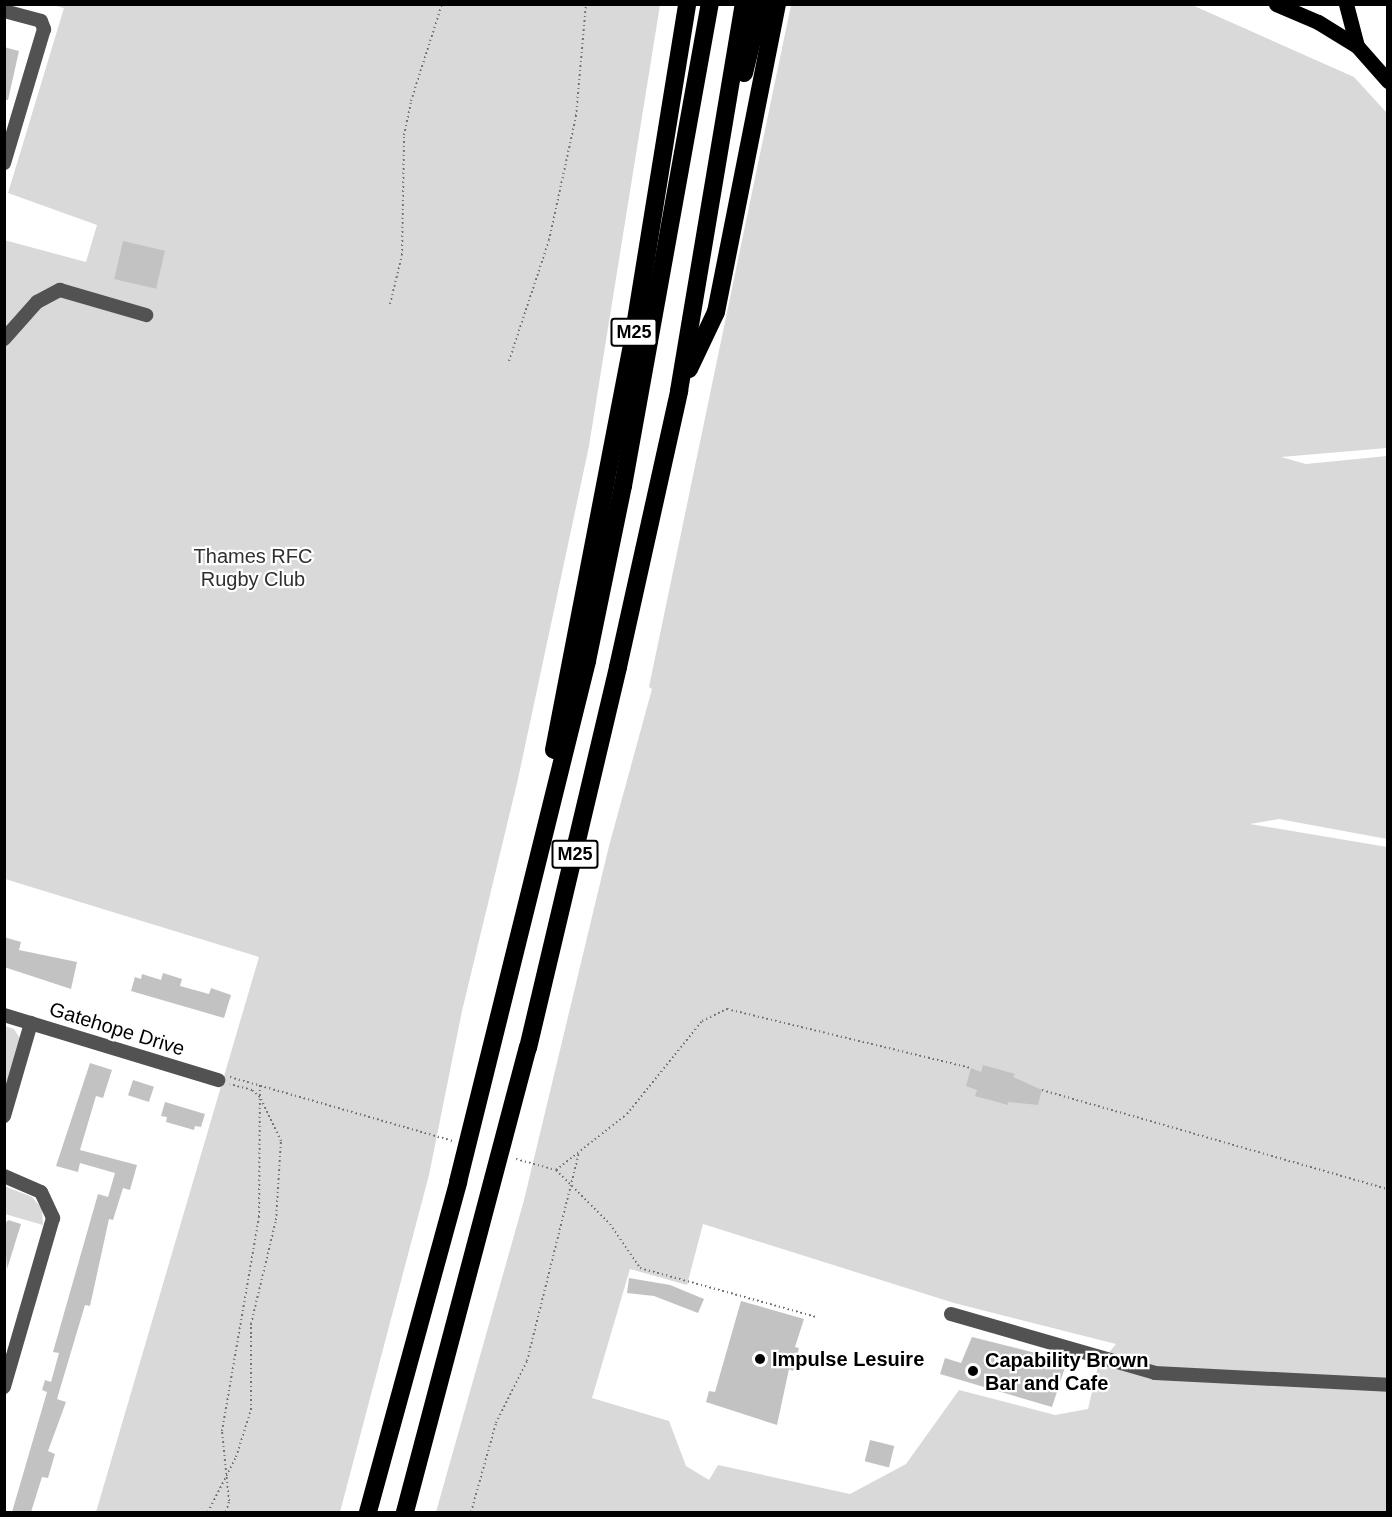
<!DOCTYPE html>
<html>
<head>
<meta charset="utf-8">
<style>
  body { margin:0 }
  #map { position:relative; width:1392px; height:1517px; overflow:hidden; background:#fff; font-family:Arial,sans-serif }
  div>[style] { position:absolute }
  .green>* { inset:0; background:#d9d9d9 }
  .building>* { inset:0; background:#c2c2c2; transform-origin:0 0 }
  .path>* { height:2px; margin-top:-1px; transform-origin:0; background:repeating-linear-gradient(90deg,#747474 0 1.5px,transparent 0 4.5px) }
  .minor>* { height:14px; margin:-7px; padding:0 7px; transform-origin:7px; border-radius:7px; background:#525252 }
  .major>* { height:15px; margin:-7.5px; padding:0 7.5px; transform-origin:7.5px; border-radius:7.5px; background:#000 }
  .highway>* { height:18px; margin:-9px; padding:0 9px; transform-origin:9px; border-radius:9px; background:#000 }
  .dots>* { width:16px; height:16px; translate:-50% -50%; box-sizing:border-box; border:3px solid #fff; border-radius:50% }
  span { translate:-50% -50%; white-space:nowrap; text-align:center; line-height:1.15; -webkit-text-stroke:4.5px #fff; paint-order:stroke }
  .shield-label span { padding:2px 4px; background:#fff; border:2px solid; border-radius:4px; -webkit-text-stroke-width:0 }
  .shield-label { font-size:18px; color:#000; font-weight:700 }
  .park-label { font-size:20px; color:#303030 }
  .street-label { font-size:20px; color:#000 }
  .poi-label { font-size:20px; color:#000; font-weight:700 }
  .left { translate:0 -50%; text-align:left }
  .frame { position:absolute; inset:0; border:6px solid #000; pointer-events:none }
</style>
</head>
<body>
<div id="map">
  <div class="green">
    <i style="clip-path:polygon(52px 5px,660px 5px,589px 446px,518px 779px,462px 1011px,429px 1175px,340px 1512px,96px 1512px,259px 957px,5px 879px,4px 240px,86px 262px,97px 225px,8px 193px,64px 8px)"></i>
    <i style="clip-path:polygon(evenodd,791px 5px,1192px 5px,1354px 77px,1387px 113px,1387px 448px,1281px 457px,1306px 464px,1387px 456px,1387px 839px,1279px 819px,1250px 824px,1387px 847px,1387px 1512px,436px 1512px,524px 1200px,609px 846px,652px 689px,649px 687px,791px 5px,703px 1224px,954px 1303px,1116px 1344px,1098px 1366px,1088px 1409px,1055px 1415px,959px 1390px,906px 1464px,850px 1494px,718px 1465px,709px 1480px,686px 1466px,669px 1421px,592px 1398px,630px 1269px,687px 1285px,703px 1224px)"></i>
    <i style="clip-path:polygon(5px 1026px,14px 1029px,21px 1040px,5px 1098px)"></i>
    <i style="clip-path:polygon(4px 1186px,32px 1197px,42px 1209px,43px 1225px,5px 1214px)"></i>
  </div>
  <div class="building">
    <i style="clip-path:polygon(4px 47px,19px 51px,8px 100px,4px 100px)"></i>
    <i style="left:123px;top:241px;width:43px;height:39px;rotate:13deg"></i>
    <i style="clip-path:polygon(4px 937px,21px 942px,19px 950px,77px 962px,71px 989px,4px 967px)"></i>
    <i style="clip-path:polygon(163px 973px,182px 979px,180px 986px,209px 994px,211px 988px,231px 995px,224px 1018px,131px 991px,135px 977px,141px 979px,142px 974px,161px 980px)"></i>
    <i style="clip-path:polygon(90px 1063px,112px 1070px,103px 1098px,96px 1096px,80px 1150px,137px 1165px,130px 1190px,123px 1188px,113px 1220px,109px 1219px,90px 1306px,85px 1305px,57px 1399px,66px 1402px,48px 1451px,55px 1454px,48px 1478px,42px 1477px,31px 1512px,12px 1512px,47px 1392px,42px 1390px,45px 1380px,51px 1382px,59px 1353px,53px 1352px,98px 1194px,108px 1197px,115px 1173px,80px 1163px,78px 1172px,56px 1166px)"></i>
    <i style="clip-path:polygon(983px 1065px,1015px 1074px,1013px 1077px,1042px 1090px,1038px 1105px,1008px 1102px,1008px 1105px,975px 1096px,977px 1090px,966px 1086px,971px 1068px,981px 1072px)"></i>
    <i style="left:133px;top:1080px;width:22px;height:16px;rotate:18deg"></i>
    <i style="clip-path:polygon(165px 1102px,205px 1114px,201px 1127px,195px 1126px,194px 1130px,166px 1122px,167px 1117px,161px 1116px)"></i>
    <i style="clip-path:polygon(8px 1220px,21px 1224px,7px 1269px,4px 1225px)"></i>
    <i style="clip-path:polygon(629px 1278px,670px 1285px,704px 1299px,698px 1313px,654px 1296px,627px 1293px)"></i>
    <i style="clip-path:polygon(741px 1301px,804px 1319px,795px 1347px,799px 1348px,793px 1371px,789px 1369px,777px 1425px,706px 1402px,709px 1391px,715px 1392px)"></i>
    <i style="clip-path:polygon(972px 1337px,1067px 1361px,1052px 1407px,940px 1374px,945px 1358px,961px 1363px)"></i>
    <i style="left:870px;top:1440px;width:25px;height:22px;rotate:14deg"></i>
  </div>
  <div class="path">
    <i style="left:390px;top:304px;width:50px;rotate:-76.2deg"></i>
    <i style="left:402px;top:255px;width:120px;rotate:-89deg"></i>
    <i style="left:404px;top:135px;width:35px;rotate:-78deg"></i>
    <i style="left:411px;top:101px;width:102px;rotate:-72.3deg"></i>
    <i style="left:509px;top:361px;width:127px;rotate:-71.7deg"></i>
    <i style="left:549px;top:240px;width:127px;rotate:-77.7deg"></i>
    <i style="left:576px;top:116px;width:112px;rotate:-84.9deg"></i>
    <i style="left:230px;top:1077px;width:232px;rotate:16deg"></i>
    <i style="left:1042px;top:1090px;width:360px;rotate:16deg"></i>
    <i style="left:516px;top:1159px;width:41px;rotate:15.4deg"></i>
    <i style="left:556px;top:1170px;width:76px;rotate:45deg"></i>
    <i style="left:610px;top:1224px;width:53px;rotate:55.7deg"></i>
    <i style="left:640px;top:1268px;width:184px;rotate:15.5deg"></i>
    <i style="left:556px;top:1170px;width:90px;rotate:-38.3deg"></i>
    <i style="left:627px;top:1114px;width:119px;rotate:-51.1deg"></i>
    <i style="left:702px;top:1021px;width:28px;rotate:-26deg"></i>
    <i style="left:727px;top:1009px;width:251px;rotate:13.6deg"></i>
    <i style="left:208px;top:1512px;width:62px;rotate:-63deg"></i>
    <i style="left:236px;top:1457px;width:49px;rotate:-72.3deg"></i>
    <i style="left:251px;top:1410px;width:86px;rotate:-90deg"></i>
    <i style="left:251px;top:1324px;width:107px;rotate:-76.5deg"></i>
    <i style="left:276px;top:1220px;width:79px;rotate:-86.4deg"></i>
    <i style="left:281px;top:1141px;width:49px;rotate:-115.5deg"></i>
    <i style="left:260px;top:1097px;width:11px;rotate:-139deg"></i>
    <i style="left:252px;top:1090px;width:23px;rotate:-165deg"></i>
    <i style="left:226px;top:1512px;width:11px;rotate:-75deg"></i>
    <i style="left:229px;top:1501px;width:70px;rotate:-95.7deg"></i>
    <i style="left:222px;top:1431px;width:217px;rotate:-80.2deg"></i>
    <i style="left:259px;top:1217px;width:132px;rotate:-89.6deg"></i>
    <i style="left:471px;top:1512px;width:92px;rotate:-74.3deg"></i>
    <i style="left:496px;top:1423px;width:69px;rotate:-63.4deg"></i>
    <i style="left:527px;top:1361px;width:215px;rotate:-76deg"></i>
  </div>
  <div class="minor">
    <i style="left:4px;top:11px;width:38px;rotate:15deg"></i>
    <i style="left:41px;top:21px;width:9px;rotate:69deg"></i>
    <i style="left:44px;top:29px;width:140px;rotate:106.6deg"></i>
    <i style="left:4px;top:339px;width:50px;rotate:-48.3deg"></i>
    <i style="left:37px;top:302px;width:26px;rotate:-28deg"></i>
    <i style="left:60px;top:290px;width:90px;rotate:16.2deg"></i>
    <i style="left:4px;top:1015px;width:224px;rotate:16.9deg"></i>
    <i style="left:4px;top:1116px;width:97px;rotate:-73.8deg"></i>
    <i style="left:4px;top:1176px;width:40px;rotate:23.4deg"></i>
    <i style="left:41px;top:1192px;width:29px;rotate:65deg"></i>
    <i style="left:53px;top:1218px;width:176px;rotate:106.2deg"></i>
    <i style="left:951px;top:1314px;width:212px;rotate:16.1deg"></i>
    <i style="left:1155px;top:1373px;width:233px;rotate:2.9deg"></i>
  </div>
  <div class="major">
    <i style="left:1276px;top:4px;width:46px;rotate:23.2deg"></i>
    <i style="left:1318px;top:22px;width:46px;rotate:31.6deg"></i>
    <i style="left:1357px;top:46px;width:47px;rotate:48.5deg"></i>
    <i style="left:1346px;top:4px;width:43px;rotate:75.3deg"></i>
  </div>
  <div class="highway">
    <i style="left:744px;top:73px;width:71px;rotate:-76.2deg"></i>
    <i style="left:689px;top:369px;width:63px;rotate:-64.7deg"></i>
    <i style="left:716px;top:312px;width:314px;rotate:-78.8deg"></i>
    <i style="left:554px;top:750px;width:406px;rotate:-79.1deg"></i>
    <i style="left:631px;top:351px;width:351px;rotate:-80.8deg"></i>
    <i style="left:368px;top:1512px;width:342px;rotate:-74.7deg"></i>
    <i style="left:458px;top:1182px;width:537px;rotate:-76.09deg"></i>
    <i style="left:587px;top:661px;width:179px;rotate:-78.4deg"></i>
    <i style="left:623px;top:486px;width:490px;rotate:-79.8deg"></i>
    <i style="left:405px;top:1512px;width:480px;rotate:-75.2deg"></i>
    <i style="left:528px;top:1048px;width:391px;rotate:-76.7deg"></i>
    <i style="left:618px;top:667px;width:283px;rotate:-77.5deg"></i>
    <i style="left:679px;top:391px;width:392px;rotate:-80.5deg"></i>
  </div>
  <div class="dots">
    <i style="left:760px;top:1359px;background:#000"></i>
    <i style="left:973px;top:1371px;background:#000"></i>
  </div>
  <div class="shield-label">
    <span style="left:634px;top:332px">M25</span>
    <span style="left:575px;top:854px">M25</span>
  </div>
  <div class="park-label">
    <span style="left:253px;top:568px">Thames RFC<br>Rugby Club</span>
  </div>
  <div class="street-label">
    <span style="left:117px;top:1029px;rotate:17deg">Gatehope Drive</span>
  </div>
  <div class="poi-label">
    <span class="left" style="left:772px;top:1359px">Impulse Lesuire</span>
    <span class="left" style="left:985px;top:1372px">Capability Brown<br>Bar and Cafe</span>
  </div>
  <div class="frame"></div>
</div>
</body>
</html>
